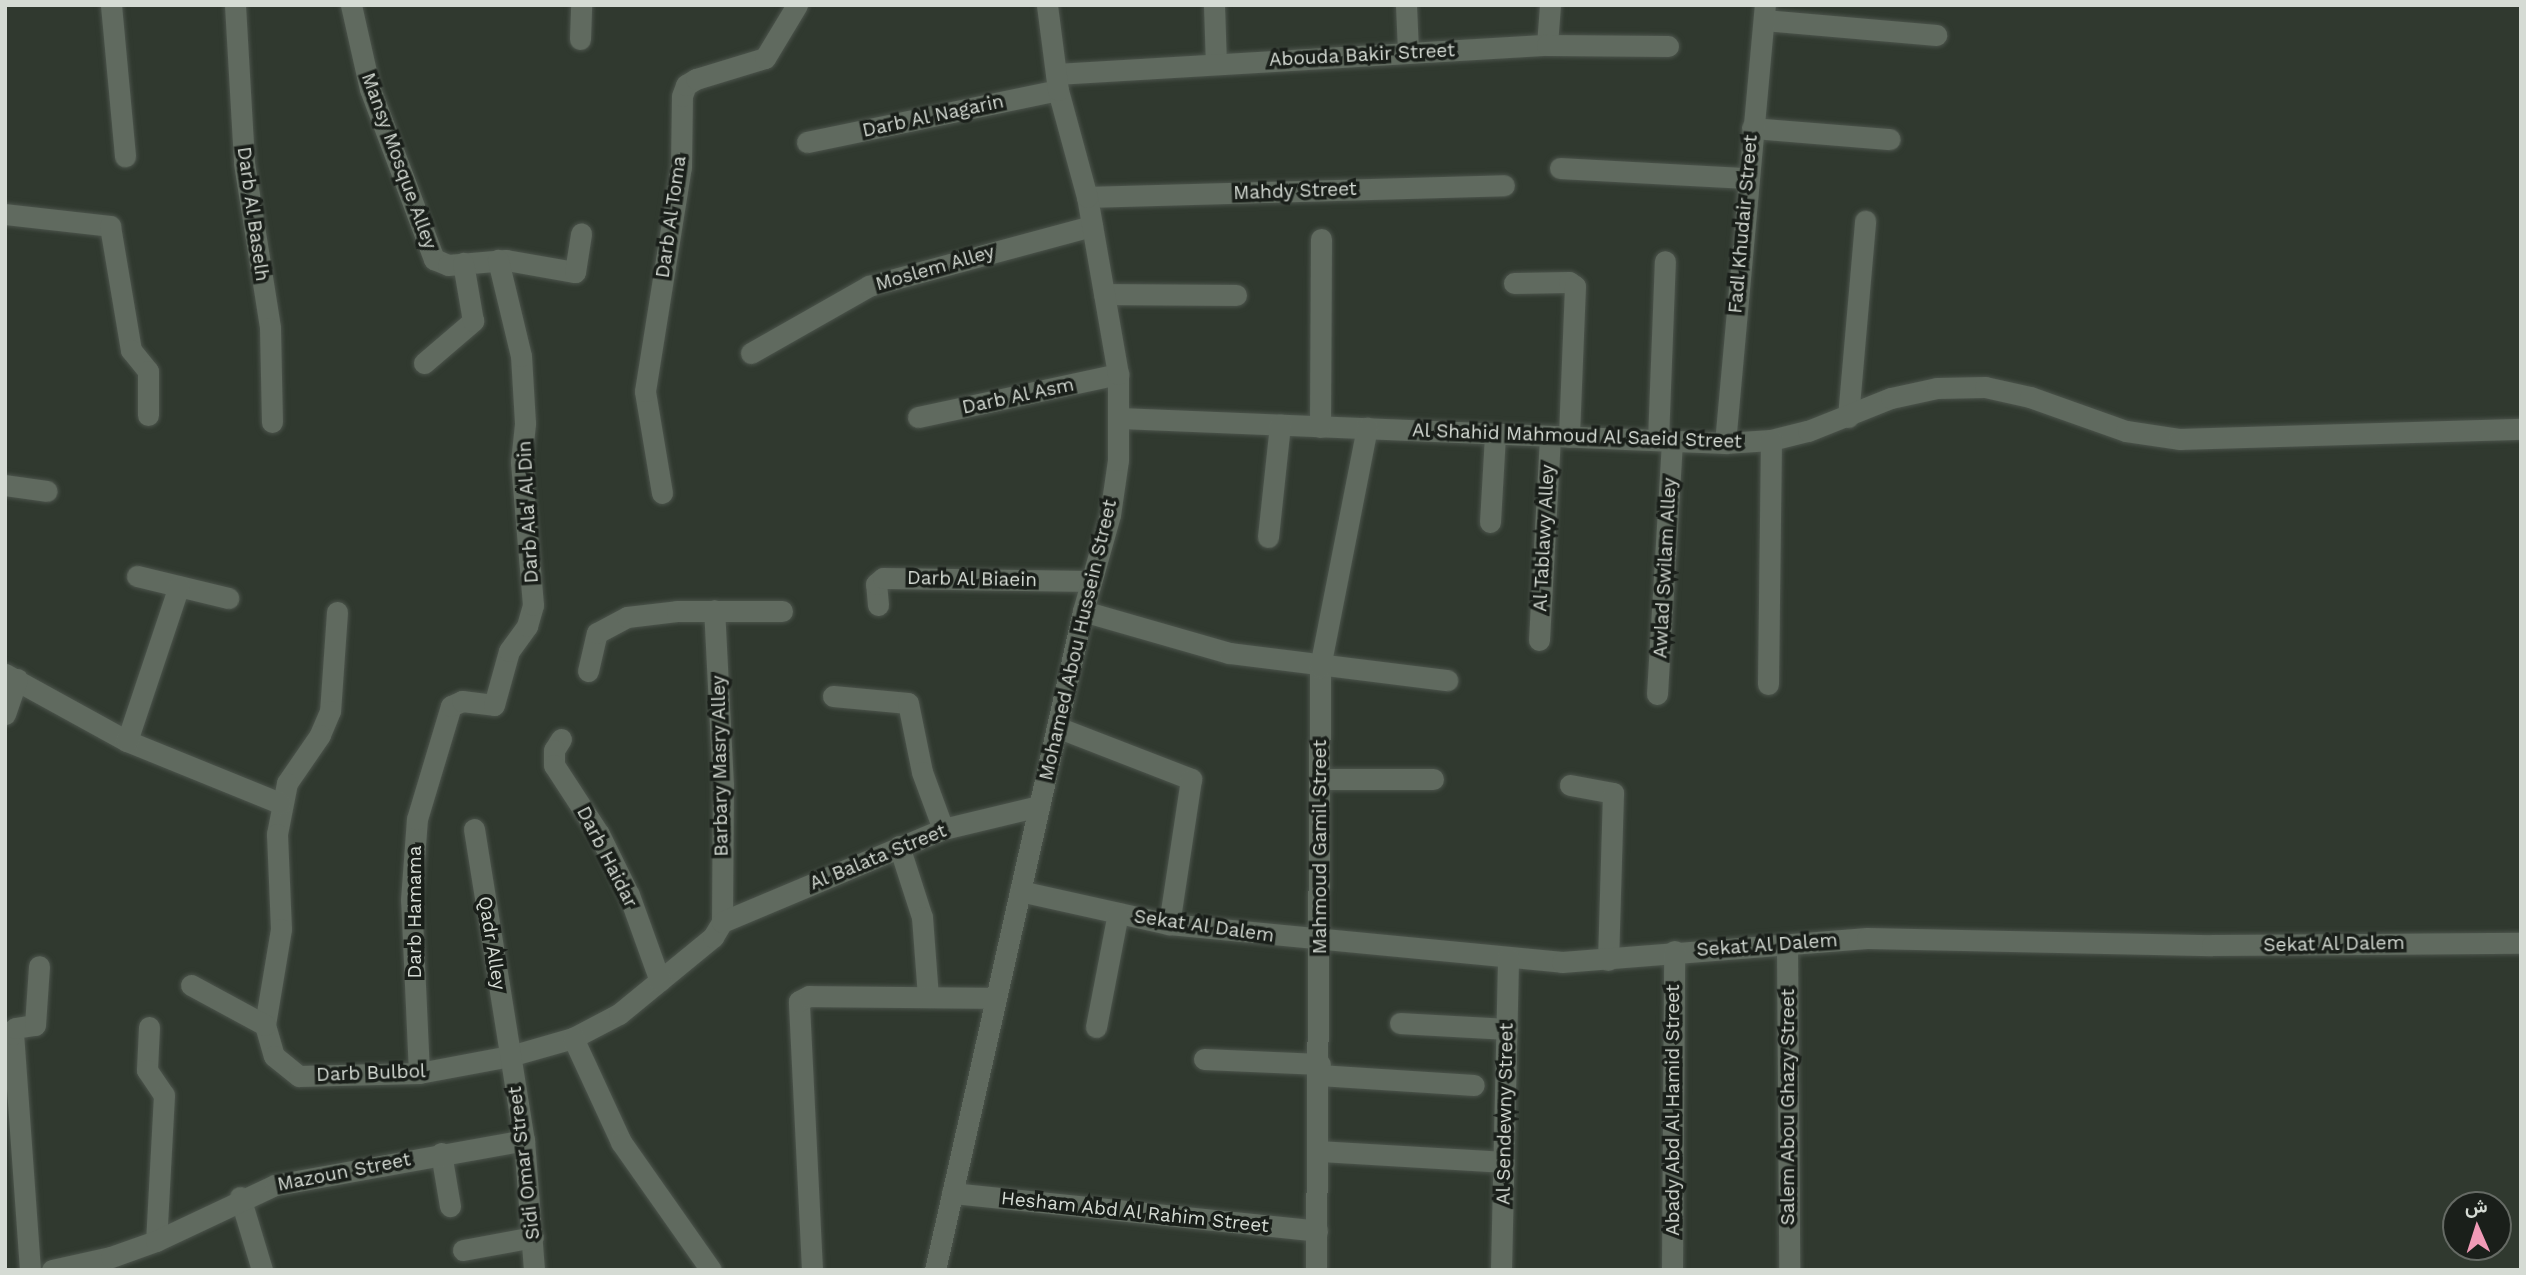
<!DOCTYPE html>
<html>
<head>
<meta charset="utf-8">
<style>
  body { margin:0 }
  #map { position:relative; width:2526px; height:1275px; overflow:hidden; background:#30392f; font-family:"Work Sans",Vazirmatn,sans-serif }
  div>[style] { position:absolute }
  .roads { filter:drop-shadow(0 0 2px #4c544c) drop-shadow(0 0 2px #4c544c) }
  .street>* { height:21px; margin:-10.5px; padding:0 10.5px; transform-origin:10.5px; border-radius:10.5px; background:#606a5f }
  span { translate:-50% -50%; white-space:nowrap; text-align:center; line-height:1.15; -webkit-text-stroke:7px #1a1f1a; paint-order:stroke }
  .street-label { font-size:19px; color:#d5dbd4 }
  .frame { position:absolute; inset:0; border:7px solid #d5dbd4; pointer-events:none }
  .north { position:absolute; left:2442px; top:1191px; width:70px; height:70px; box-sizing:border-box; background:#1a1f1a; border:2px solid #656a64; border-radius:50%; rotate:357deg; font-size:19px; font-weight:700; line-height:28px; text-align:center; color:#d5dbd4 }
  .north::after { content:''; display:block; margin:auto; width:24px; height:32px; background:#f09ab6; clip-path:polygon(50% 0,100% 100%,50% 72%,0 100%) }
</style>
</head>
<body>
<div id="map">
  <div class="roads">
    <div class="street">
      <i style="left:111px;top:5px;width:152px;rotate:84.7deg"></i>
      <i style="left:235px;top:5px;width:158px;rotate:86.7deg"></i>
      <i style="left:244px;top:163px;width:167px;rotate:81deg"></i>
      <i style="left:270px;top:328px;width:94px;rotate:88.8deg"></i>
      <i style="left:351px;top:5px;width:86px;rotate:77.3deg"></i>
      <i style="left:370px;top:89px;width:182px;rotate:69.4deg"></i>
      <i style="left:434px;top:259px;width:15px;rotate:23deg"></i>
      <i style="left:448px;top:265px;width:58px;rotate:-4.9deg"></i>
      <i style="left:506px;top:260px;width:70px;rotate:9.9deg"></i>
      <i style="left:575px;top:272px;width:39px;rotate:-81deg"></i>
      <i style="left:1214px;top:5px;width:59px;rotate:88.1deg"></i>
      <i style="left:1406px;top:5px;width:46px;rotate:87.5deg"></i>
      <i style="left:1764px;top:20px;width:173px;rotate:5deg"></i>
      <i style="left:580px;top:39px;width:34px;rotate:-88deg"></i>
      <i style="left:1547px;top:45px;width:40px;rotate:-85.7deg"></i>
      <i style="left:1056px;top:74px;width:492px;rotate:-3.4deg"></i>
      <i style="left:1547px;top:45px;width:121px;rotate:0.5deg"></i>
      <i style="left:1752px;top:128px;width:138px;rotate:4.6deg"></i>
      <i style="left:807px;top:142px;width:256px;rotate:-11.7deg"></i>
      <i style="left:1560px;top:168px;width:186px;rotate:3.1deg"></i>
      <i style="left:1087px;top:197px;width:417px;rotate:-1.6deg"></i>
      <i style="left:5px;top:214px;width:106px;rotate:6.5deg"></i>
      <i style="left:110px;top:226px;width:126px;rotate:80.4deg"></i>
      <i style="left:131px;top:350px;width:27px;rotate:51deg"></i>
      <i style="left:148px;top:371px;width:44px;rotate:90deg"></i>
      <i style="left:1514px;top:283px;width:55px;rotate:-1deg"></i>
      <i style="left:1569px;top:282px;width:7px;rotate:34deg"></i>
      <i style="left:1575px;top:286px;width:151px;rotate:92.3deg"></i>
      <i style="left:1104px;top:294px;width:132px;rotate:0.4deg"></i>
      <i style="left:751px;top:353px;width:136px;rotate:-29.6deg"></i>
      <i style="left:869px;top:286px;width:231px;rotate:-15.1deg"></i>
      <i style="left:424px;top:363px;width:65px;rotate:-40.6deg"></i>
      <i style="left:473px;top:321px;width:59px;rotate:-99.8deg"></i>
      <i style="left:918px;top:417px;width:205px;rotate:-12.1deg"></i>
      <i style="left:1848px;top:417px;width:197px;rotate:-85deg"></i>
      <i style="left:1120px;top:418px;width:606px;rotate:2.37deg"></i>
      <i style="left:1725px;top:443px;width:46px;rotate:-3.7deg"></i>
      <i style="left:1771px;top:440px;width:38px;rotate:-14deg"></i>
      <i style="left:1808px;top:431px;width:89px;rotate:-21.7deg"></i>
      <i style="left:1891px;top:398px;width:47px;rotate:-12.3deg"></i>
      <i style="left:1937px;top:388px;width:48px;rotate:-1.2deg"></i>
      <i style="left:1985px;top:387px;width:46px;rotate:12.5deg"></i>
      <i style="left:2030px;top:397px;width:102px;rotate:19.5deg"></i>
      <i style="left:2126px;top:431px;width:55px;rotate:8.4deg"></i>
      <i style="left:2180px;top:439px;width:341px;rotate:-1.7deg"></i>
      <i style="left:1320px;top:427px;width:188px;rotate:-89.7deg"></i>
      <i style="left:1658px;top:440px;width:179px;rotate:-87.8deg"></i>
      <i style="left:1725px;top:443px;width:440px;rotate:-84.8deg"></i>
      <i style="left:5px;top:485px;width:42px;rotate:8.1deg"></i>
      <i style="left:662px;top:493px;width:103px;rotate:-99.5deg"></i>
      <i style="left:645px;top:391px;width:227px;rotate:-80.9deg"></i>
      <i style="left:681px;top:167px;width:71px;rotate:-89.2deg"></i>
      <i style="left:682px;top:96px;width:12px;rotate:-70deg"></i>
      <i style="left:686px;top:85px;width:12px;rotate:-31deg"></i>
      <i style="left:696px;top:79px;width:72px;rotate:-16.9deg"></i>
      <i style="left:765px;top:58px;width:62px;rotate:-58.9deg"></i>
      <i style="left:1490px;top:522px;width:88px;rotate:-86.7deg"></i>
      <i style="left:1268px;top:537px;width:113px;rotate:-83.9deg"></i>
      <i style="left:137px;top:576px;width:94px;rotate:13.6deg"></i>
      <i style="left:878px;top:605px;width:21px;rotate:-95deg"></i>
      <i style="left:876px;top:584px;width:9px;rotate:-41deg"></i>
      <i style="left:883px;top:578px;width:208px;rotate:0.8deg"></i>
      <i style="left:1083px;top:611px;width:152px;rotate:16deg"></i>
      <i style="left:1229px;top:653px;width:220px;rotate:7.1deg"></i>
      <i style="left:337px;top:612px;width:99px;rotate:94deg"></i>
      <i style="left:330px;top:711px;width:26px;rotate:113deg"></i>
      <i style="left:320px;top:735px;width:58px;rotate:124.5deg"></i>
      <i style="left:287px;top:783px;width:52px;rotate:101.1deg"></i>
      <i style="left:277px;top:834px;width:95px;rotate:87.6deg"></i>
      <i style="left:281px;top:929px;width:97px;rotate:99.5deg"></i>
      <i style="left:265px;top:1025px;width:32px;rotate:74deg"></i>
      <i style="left:274px;top:1056px;width:32px;rotate:39deg"></i>
      <i style="left:299px;top:1076px;width:120px;rotate:-1.4deg"></i>
      <i style="left:419px;top:1073px;width:93px;rotate:-10.6deg"></i>
      <i style="left:510px;top:1056px;width:66px;rotate:-15.9deg"></i>
      <i style="left:573px;top:1038px;width:52px;rotate:-27.6deg"></i>
      <i style="left:619px;top:1014px;width:122px;rotate:-39.3deg"></i>
      <i style="left:713px;top:937px;width:17px;rotate:-59deg"></i>
      <i style="left:722px;top:922px;width:137px;rotate:-89.6deg"></i>
      <i style="left:723px;top:785px;width:175px;rotate:-92.9deg"></i>
      <i style="left:1539px;top:640px;width:204px;rotate:-86.9deg"></i>
      <i style="left:588px;top:671px;width:39px;rotate:-77deg"></i>
      <i style="left:597px;top:633px;width:34px;rotate:-28deg"></i>
      <i style="left:627px;top:617px;width:50px;rotate:-6.8deg"></i>
      <i style="left:677px;top:611px;width:105px"></i>
      <i style="left:5px;top:674px;width:139px;rotate:28.8deg"></i>
      <i style="left:127px;top:741px;width:165px;rotate:22.1deg"></i>
      <i style="left:1768px;top:684px;width:244px;rotate:-89.3deg"></i>
      <i style="left:1657px;top:694px;width:253px;rotate:-86.6deg"></i>
      <i style="left:833px;top:696px;width:75px;rotate:5.3deg"></i>
      <i style="left:908px;top:703px;width:70px;rotate:78.5deg"></i>
      <i style="left:922px;top:772px;width:61px;rotate:69.8deg"></i>
      <i style="left:5px;top:714px;width:37px;rotate:-71deg"></i>
      <i style="left:1057px;top:727px;width:144px;rotate:21.2deg"></i>
      <i style="left:1191px;top:779px;width:147px;rotate:98.6deg"></i>
      <i style="left:561px;top:739px;width:13px;rotate:122deg"></i>
      <i style="left:554px;top:750px;width:15px;rotate:90deg"></i>
      <i style="left:554px;top:765px;width:82px;rotate:56.9deg"></i>
      <i style="left:599px;top:834px;width:68px;rotate:63.8deg"></i>
      <i style="left:629px;top:895px;width:91px;rotate:70.2deg"></i>
      <i style="left:127px;top:741px;width:163px;rotate:-71.5deg"></i>
      <i style="left:1320px;top:779px;width:113px"></i>
      <i style="left:1570px;top:785px;width:44px;rotate:10.5deg"></i>
      <i style="left:1613px;top:793px;width:167px;rotate:91.7deg"></i>
      <i style="left:474px;top:829px;width:315px;rotate:80.9deg"></i>
      <i style="left:524px;top:1140px;width:130px;rotate:85.6deg"></i>
      <i style="left:899px;top:846px;width:75px;rotate:72.1deg"></i>
      <i style="left:922px;top:917px;width:80px;rotate:85.7deg"></i>
      <i style="left:1020px;top:891px;width:153px;rotate:12.5deg"></i>
      <i style="left:1169px;top:924px;width:395px;rotate:5.5deg"></i>
      <i style="left:1562px;top:962px;width:306px;rotate:-4.5deg"></i>
      <i style="left:1867px;top:938px;width:345px;rotate:1.2deg"></i>
      <i style="left:2212px;top:945px;width:309px;rotate:-0.4deg"></i>
      <i style="left:722px;top:922px;width:240px;rotate:-22.8deg"></i>
      <i style="left:943px;top:829px;width:99px;rotate:-13.5deg"></i>
      <i style="left:1787px;top:944px;width:326px;rotate:89.6deg"></i>
      <i style="left:191px;top:985px;width:84px;rotate:28.4deg"></i>
      <i style="left:1400px;top:1023px;width:107px;rotate:3.2deg"></i>
      <i style="left:149px;top:1027px;width:43px;rotate:92.7deg"></i>
      <i style="left:147px;top:1070px;width:30px;rotate:56deg"></i>
      <i style="left:164px;top:1095px;width:146px;rotate:93.1deg"></i>
      <i style="left:1096px;top:1027px;width:116px;rotate:-79.1deg"></i>
      <i style="left:573px;top:1038px;width:115px;rotate:65.2deg"></i>
      <i style="left:621px;top:1142px;width:156px;rotate:54.9deg"></i>
      <i style="left:1204px;top:1059px;width:116px;rotate:2.5deg"></i>
      <i style="left:419px;top:1073px;width:173px;rotate:-92.6deg"></i>
      <i style="left:411px;top:900px;width:81px;rotate:-85.8deg"></i>
      <i style="left:417px;top:819px;width:118px;rotate:-73.3deg"></i>
      <i style="left:451px;top:706px;width:12px;rotate:-24deg"></i>
      <i style="left:462px;top:701px;width:32px;rotate:7deg"></i>
      <i style="left:494px;top:705px;width:56px;rotate:-74.5deg"></i>
      <i style="left:509px;top:651px;width:31px;rotate:-54deg"></i>
      <i style="left:527px;top:626px;width:22px;rotate:-74deg"></i>
      <i style="left:533px;top:605px;width:144px;rotate:-94.8deg"></i>
      <i style="left:521px;top:462px;width:39px;rotate:-84deg"></i>
      <i style="left:525px;top:423px;width:67px;rotate:-93.4deg"></i>
      <i style="left:521px;top:356px;width:99px;rotate:-103.5deg"></i>
      <i style="left:1319px;top:1075px;width:155px;rotate:3.7deg"></i>
      <i style="left:1319px;top:1151px;width:185px;rotate:3.4deg"></i>
      <i style="left:441px;top:1153px;width:54px;rotate:80.4deg"></i>
      <i style="left:952px;top:1193px;width:367px;rotate:5.9deg"></i>
      <i style="left:240px;top:1197px;width:76px;rotate:73.2deg"></i>
      <i style="left:463px;top:1250px;width:71px;rotate:-10.5deg"></i>
      <i style="left:30px;top:1270px;width:237px;rotate:-94.1deg"></i>
      <i style="left:13px;top:1034px;width:6px;rotate:-72deg"></i>
      <i style="left:15px;top:1028px;width:20px;rotate:-9deg"></i>
      <i style="left:35px;top:1025px;width:59px;rotate:-86.1deg"></i>
      <i style="left:52px;top:1270px;width:60px;rotate:-12.4deg"></i>
      <i style="left:111px;top:1257px;width:48px;rotate:-19.6deg"></i>
      <i style="left:156px;top:1241px;width:132px;rotate:-25.2deg"></i>
      <i style="left:275px;top:1185px;width:253px;rotate:-10.2deg"></i>
      <i style="left:812px;top:1270px;width:269px;rotate:-92.8deg"></i>
      <i style="left:799px;top:1001px;width:11px;rotate:-27deg"></i>
      <i style="left:809px;top:996px;width:187px;rotate:0.6deg"></i>
      <i style="left:935px;top:1270px;width:675px;rotate:-77.34deg"></i>
      <i style="left:1083px;top:611px;width:100px;rotate:-74.3deg"></i>
      <i style="left:1110px;top:515px;width:56px;rotate:-81.7deg"></i>
      <i style="left:1118px;top:460px;width:86px;rotate:-90deg"></i>
      <i style="left:1118px;top:374px;width:180px;rotate:-99.9deg"></i>
      <i style="left:1087px;top:197px;width:111px;rotate:-105.2deg"></i>
      <i style="left:1058px;top:90px;width:86px;rotate:-97.4deg"></i>
      <i style="left:1316px;top:1270px;width:603px;rotate:-89.62deg"></i>
      <i style="left:1320px;top:667px;width:244px;rotate:-78.9deg"></i>
      <i style="left:1501px;top:1270px;width:312px;rotate:-88.7deg"></i>
      <i style="left:1672px;top:1270px;width:319px;rotate:-89.6deg"></i>
    </div>
  </div>
  <div class="street-label">
    <span style="left:1362px;top:55px;rotate:-3deg">Abouda Bakir Street</span>
    <span style="left:933px;top:116px;rotate:-12deg">Darb Al Nagarin</span>
    <span style="left:399px;top:161px;rotate:70deg">Mansy Mosque Alley</span>
    <span style="left:1295px;top:191px;rotate:-2deg">Mahdy Street</span>
    <span style="left:253px;top:214px;rotate:82deg">Darb Al Baselh</span>
    <span style="left:671px;top:217px;rotate:-82deg">Darb Al Toma</span>
    <span style="left:1743px;top:224px;rotate:-85deg">Fadl Khudair Street</span>
    <span style="left:935px;top:268px;rotate:-16deg">Moslem Alley</span>
    <span style="left:1018px;top:396px;rotate:-12deg">Darb Al Asm</span>
    <span style="left:1577px;top:436px;rotate:2deg">Al Shahid Mahmoud Al Saeid Street</span>
    <span style="left:528px;top:512px;rotate:-93deg">Darb Ala' Al Din</span>
    <span style="left:1544px;top:538px;rotate:-87deg">Al Tablawy Alley</span>
    <span style="left:1665px;top:568px;rotate:-87deg">Awlad Swilam Alley</span>
    <span style="left:972px;top:579px;rotate:1deg">Darb Al Biaein</span>
    <span style="left:1078px;top:640px;rotate:-77deg">Mohamed Abou Hussein Street</span>
    <span style="left:720px;top:766px;rotate:-91deg">Barbary Masry Alley</span>
    <span style="left:1320px;top:847px;rotate:-90deg">Mahmoud Gamil Street</span>
    <span style="left:607px;top:857px;rotate:63deg">Darb Haidar</span>
    <span style="left:878px;top:857px;rotate:-22deg">Al Balata Street</span>
    <span style="left:415px;top:912px;rotate:-90deg">Darb Hamama</span>
    <span style="left:1204px;top:926px;rotate:8deg">Sekat Al Dalem</span>
    <span style="left:492px;top:943px;rotate:81deg">Qadr Alley</span>
    <span style="left:2334px;top:944px;rotate:-1deg">Sekat Al Dalem</span>
    <span style="left:1767px;top:945px;rotate:-4deg">Sekat Al Dalem</span>
    <span style="left:371px;top:1073px;rotate:-2deg">Darb Bulbol</span>
    <span style="left:1788px;top:1107px;rotate:-90deg">Salem Abou Ghazy Street</span>
    <span style="left:1673px;top:1110px;rotate:-90deg">Abady Abd Al Hamid Street</span>
    <span style="left:1505px;top:1114px;rotate:-89deg">Al Sendewny Street</span>
    <span style="left:524px;top:1163px;rotate:-97deg">Sidi Omar Street</span>
    <span style="left:344px;top:1172px;rotate:-11deg">Mazoun Street</span>
    <span style="left:1135px;top:1212px;rotate:6deg">Hesham Abd Al Rahim Street</span>
  </div>
  <div class="frame"></div>
  <div class="north">ش</div>
</div>
</body>
</html>
